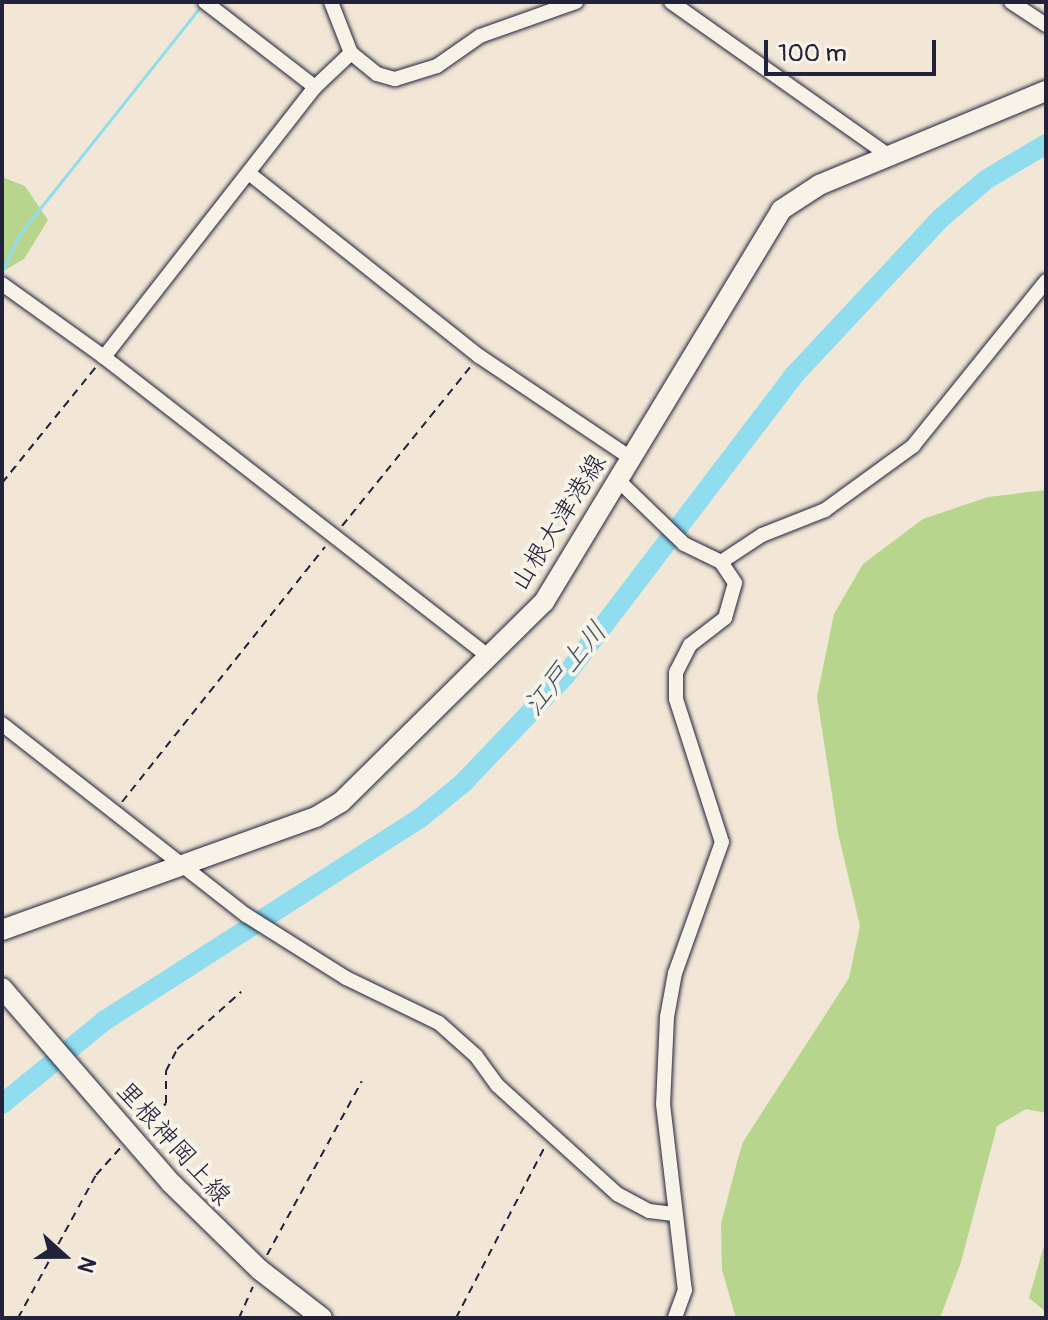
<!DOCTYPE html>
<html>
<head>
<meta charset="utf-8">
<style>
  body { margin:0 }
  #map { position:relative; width:1048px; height:1320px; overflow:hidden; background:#f2e6d6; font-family:Pangolin,"Klee One",sans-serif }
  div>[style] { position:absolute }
  .green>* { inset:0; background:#b7d58d }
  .stream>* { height:3px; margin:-1.5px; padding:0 1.5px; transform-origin:1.5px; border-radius:1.5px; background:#90ddef }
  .river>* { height:20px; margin:-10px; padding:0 10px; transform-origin:10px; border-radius:10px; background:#90ddef }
  .path>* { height:2px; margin-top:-1px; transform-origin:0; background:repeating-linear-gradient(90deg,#22223b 0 8px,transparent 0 14px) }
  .roads { filter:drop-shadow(0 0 2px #22223b) drop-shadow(0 0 2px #22223b) }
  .minor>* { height:14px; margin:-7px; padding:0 7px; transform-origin:7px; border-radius:7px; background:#f7f3e8 }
  .secondary>* { height:20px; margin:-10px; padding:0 10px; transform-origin:10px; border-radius:10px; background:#f7f3e8 }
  span { translate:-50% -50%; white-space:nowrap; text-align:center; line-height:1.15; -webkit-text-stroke:8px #f7f3e8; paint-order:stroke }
  .street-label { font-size:26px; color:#22223b }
  .water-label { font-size:28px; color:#3e5168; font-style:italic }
  .frame { position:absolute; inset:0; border:4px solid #22223b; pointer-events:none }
  .north { position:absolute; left:24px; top:1216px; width:80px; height:80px; -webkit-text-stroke:6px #f7f3e8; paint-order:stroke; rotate:111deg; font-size:22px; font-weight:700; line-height:32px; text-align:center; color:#22223b }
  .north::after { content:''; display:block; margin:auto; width:28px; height:36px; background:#22223b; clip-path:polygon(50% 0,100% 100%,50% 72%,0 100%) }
  .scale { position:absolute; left:764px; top:40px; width:172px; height:36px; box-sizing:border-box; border:4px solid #22223b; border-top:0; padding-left:10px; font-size:24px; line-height:28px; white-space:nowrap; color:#22223b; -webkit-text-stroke:6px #f7f3e8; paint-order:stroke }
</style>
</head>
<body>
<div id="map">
  <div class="green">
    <i style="clip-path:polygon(2px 177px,25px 186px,48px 220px,24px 259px,2px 272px)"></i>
    <i style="clip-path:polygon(1046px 490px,1046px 1113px,1026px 1109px,997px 1126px,961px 1262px,940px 1318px,736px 1318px,722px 1270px,721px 1224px,737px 1162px,743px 1142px,849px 978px,860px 926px,838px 833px,817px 697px,834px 614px,863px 564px,923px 519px,988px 497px)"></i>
    <i style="clip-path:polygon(1046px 1239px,1046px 1312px,1029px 1298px)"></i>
  </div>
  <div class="stream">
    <i style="left:2px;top:271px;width:38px;rotate:-65deg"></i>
    <i style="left:18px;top:236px;width:295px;rotate:-51.5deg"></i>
  </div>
  <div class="river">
    <i style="left:2px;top:1104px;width:132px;rotate:-39.1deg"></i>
    <i style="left:104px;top:1021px;width:374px;rotate:-32.7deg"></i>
    <i style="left:419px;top:819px;width:57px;rotate:-39.3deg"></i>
    <i style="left:463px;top:783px;width:148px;rotate:-46.4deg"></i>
    <i style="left:565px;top:676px;width:381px;rotate:-52.7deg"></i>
    <i style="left:796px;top:373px;width:212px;rotate:-46.9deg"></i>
    <i style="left:941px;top:218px;width:60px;rotate:-40.3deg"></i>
    <i style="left:987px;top:179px;width:69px;rotate:-30.7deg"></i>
  </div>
  <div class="path">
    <i style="left:2px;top:483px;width:149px;rotate:-51deg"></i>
    <i style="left:342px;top:526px;width:206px;rotate:-51.1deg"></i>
    <i style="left:122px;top:802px;width:326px;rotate:-51.5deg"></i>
    <i style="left:146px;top:1127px;width:31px;rotate:-50deg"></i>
    <i style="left:166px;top:1103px;width:32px;rotate:-90deg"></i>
    <i style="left:166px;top:1071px;width:25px;rotate:-63deg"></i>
    <i style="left:177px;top:1049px;width:86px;rotate:-41.7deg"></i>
    <i style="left:267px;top:1255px;width:198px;rotate:-61.4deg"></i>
    <i style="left:18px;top:1318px;width:163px;rotate:-61.4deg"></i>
    <i style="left:96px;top:1175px;width:38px;rotate:-48deg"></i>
    <i style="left:239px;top:1318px;width:34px;rotate:-66deg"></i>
    <i style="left:456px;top:1318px;width:191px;rotate:-62.6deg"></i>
  </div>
  <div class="roads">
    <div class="minor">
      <i style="left:205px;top:2px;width:139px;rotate:37.7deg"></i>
      <i style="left:331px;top:2px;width:55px;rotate:68.6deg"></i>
      <i style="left:351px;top:53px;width:33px;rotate:39deg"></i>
      <i style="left:377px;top:74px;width:19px;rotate:16deg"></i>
      <i style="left:395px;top:79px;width:44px;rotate:-17.2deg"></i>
      <i style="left:437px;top:66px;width:52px;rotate:-34.9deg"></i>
      <i style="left:480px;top:36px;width:102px;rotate:-19.5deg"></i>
      <i style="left:671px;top:2px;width:266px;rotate:35.2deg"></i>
      <i style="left:1011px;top:2px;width:42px;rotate:33.3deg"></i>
      <i style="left:250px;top:174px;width:293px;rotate:38.5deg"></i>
      <i style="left:479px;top:356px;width:183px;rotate:33.9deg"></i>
      <i style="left:2px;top:284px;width:125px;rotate:35.6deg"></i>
      <i style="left:104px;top:357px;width:487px;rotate:37.9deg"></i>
      <i style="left:104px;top:357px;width:343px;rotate:-52deg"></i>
      <i style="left:315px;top:87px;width:50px;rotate:-43.4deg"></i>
      <i style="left:619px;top:481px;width:91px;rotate:44.1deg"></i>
      <i style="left:684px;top:544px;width:41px;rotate:25.9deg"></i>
      <i style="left:721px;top:562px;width:25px;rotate:56deg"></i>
      <i style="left:735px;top:583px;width:36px;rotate:106deg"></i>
      <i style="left:725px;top:618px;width:44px;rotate:142.4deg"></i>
      <i style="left:690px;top:645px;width:30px;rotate:117deg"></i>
      <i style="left:676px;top:672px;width:27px;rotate:90deg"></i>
      <i style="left:676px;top:699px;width:150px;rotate:72.2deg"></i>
      <i style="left:722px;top:842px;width:139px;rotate:109.7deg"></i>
      <i style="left:675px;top:973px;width:45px;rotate:100.3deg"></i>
      <i style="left:667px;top:1017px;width:87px;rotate:92.6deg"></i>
      <i style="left:663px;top:1104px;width:187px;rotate:83.3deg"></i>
      <i style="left:685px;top:1290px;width:30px;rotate:110deg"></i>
      <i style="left:721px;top:562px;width:49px;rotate:-33.4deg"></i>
      <i style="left:762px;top:535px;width:68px;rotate:-21.6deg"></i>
      <i style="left:825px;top:510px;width:109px;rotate:-36deg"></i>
      <i style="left:913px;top:446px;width:212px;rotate:-51.1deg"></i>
      <i style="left:2px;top:724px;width:310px;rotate:38.1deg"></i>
      <i style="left:246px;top:915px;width:118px;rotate:32.2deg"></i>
      <i style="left:346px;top:978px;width:103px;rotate:25.8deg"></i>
      <i style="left:439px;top:1023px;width:50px;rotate:41.7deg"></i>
      <i style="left:476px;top:1056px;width:36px;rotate:54deg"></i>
      <i style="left:497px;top:1085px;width:162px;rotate:42.2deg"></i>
      <i style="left:617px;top:1194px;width:36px;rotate:28deg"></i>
      <i style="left:649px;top:1211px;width:23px;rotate:7deg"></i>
    </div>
    <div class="secondary">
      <i style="left:2px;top:930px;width:334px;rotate:-19.8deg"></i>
      <i style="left:316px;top:817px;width:29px;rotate:-31deg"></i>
      <i style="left:341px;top:802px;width:285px;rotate:-44.6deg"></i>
      <i style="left:544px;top:602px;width:458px;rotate:-58.8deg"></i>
      <i style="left:781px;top:210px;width:45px;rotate:-33.3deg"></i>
      <i style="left:819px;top:185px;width:246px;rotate:-22.5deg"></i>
      <i style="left:2px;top:988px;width:257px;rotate:49.1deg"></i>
      <i style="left:170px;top:1182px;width:126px;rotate:44.4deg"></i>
      <i style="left:260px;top:1270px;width:78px;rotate:37.7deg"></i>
    </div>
  </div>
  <div class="street-label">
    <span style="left:559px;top:523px;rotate:-58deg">山根大津港線</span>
    <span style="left:173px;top:1144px;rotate:48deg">里根神岡上線</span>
  </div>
  <div class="water-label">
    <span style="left:566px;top:669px;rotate:-50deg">江戸上川</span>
  </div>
  <div class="frame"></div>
  <div class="north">N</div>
  <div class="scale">100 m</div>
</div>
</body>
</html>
